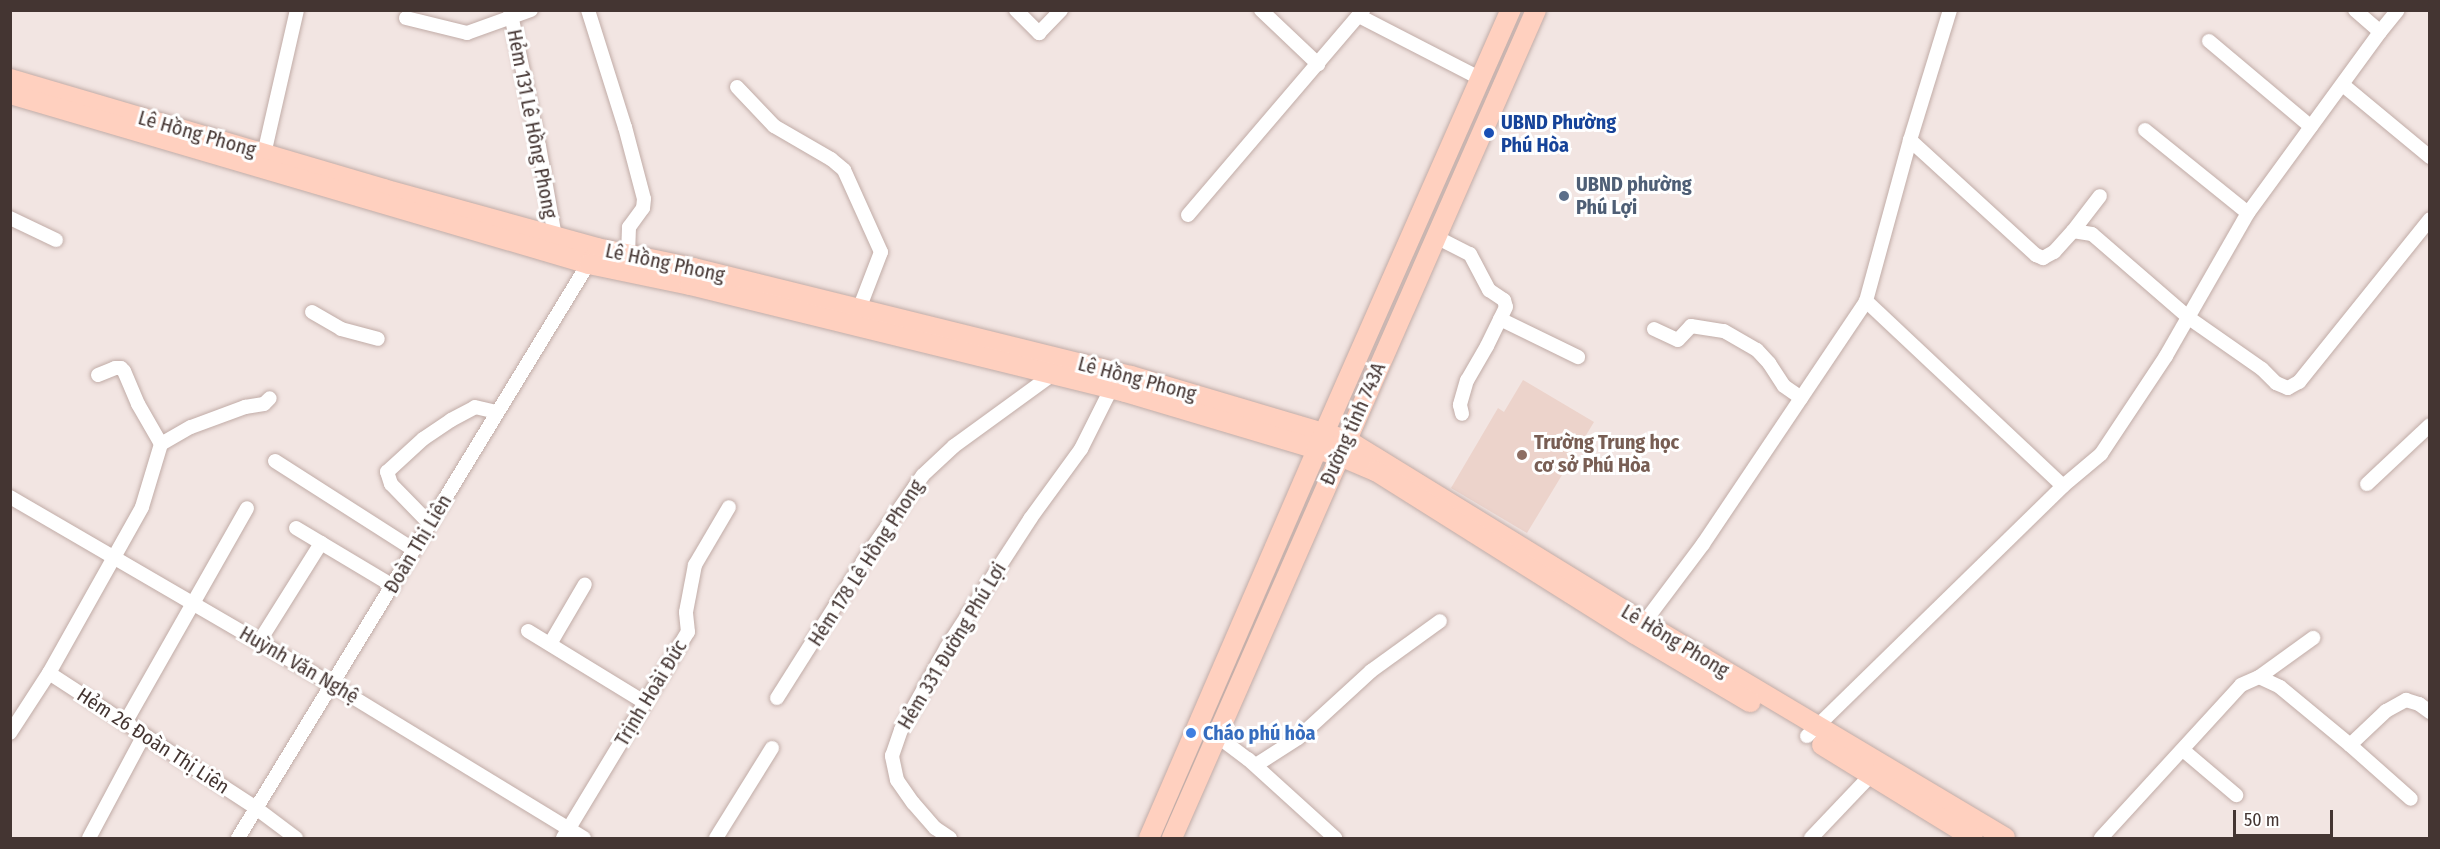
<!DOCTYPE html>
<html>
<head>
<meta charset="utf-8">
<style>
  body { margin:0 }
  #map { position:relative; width:2440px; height:849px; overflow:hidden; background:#f2e5e2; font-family:"Fira Sans Condensed",sans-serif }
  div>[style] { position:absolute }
  .education>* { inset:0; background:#ecd3cb }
  .roads { filter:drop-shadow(0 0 2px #c1aca7) drop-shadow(0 0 2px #c1aca7) }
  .street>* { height:14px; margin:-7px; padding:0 7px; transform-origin:7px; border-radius:7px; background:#fff }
  .secondary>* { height:20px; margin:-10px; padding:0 10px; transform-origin:10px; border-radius:10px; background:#ffd0bf }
  .dots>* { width:16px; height:16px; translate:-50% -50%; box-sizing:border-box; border:3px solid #fff; border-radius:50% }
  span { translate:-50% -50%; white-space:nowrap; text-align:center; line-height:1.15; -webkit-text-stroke:6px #fff; paint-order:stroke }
  .transit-label { font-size:20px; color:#164399; font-weight:700 }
  .left { translate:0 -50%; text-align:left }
  .street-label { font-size:20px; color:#443532 }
  .service-label { font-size:20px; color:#4e5e75; font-weight:700 }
  .education-label { font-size:20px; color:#785e54; font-weight:700 }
  .shop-label { font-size:20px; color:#366cbe; font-weight:700 }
  .frame { position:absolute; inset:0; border:12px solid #443532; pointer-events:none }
  .scale { position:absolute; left:2233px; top:810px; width:100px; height:27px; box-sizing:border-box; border:3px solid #443532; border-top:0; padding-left:8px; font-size:18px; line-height:21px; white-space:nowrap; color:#443532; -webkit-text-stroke:4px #fff; paint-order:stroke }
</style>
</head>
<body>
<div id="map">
  <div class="education">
    <i style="clip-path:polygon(1523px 380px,1594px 422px,1527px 533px,1451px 488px,1498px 408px,1504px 412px)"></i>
  </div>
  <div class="roads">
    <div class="street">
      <i style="left:510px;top:10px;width:139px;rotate:78deg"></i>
      <i style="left:539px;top:146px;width:92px;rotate:80deg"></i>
      <i style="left:588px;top:10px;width:123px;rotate:72.5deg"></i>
      <i style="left:625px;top:127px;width:74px;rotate:75.2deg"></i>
      <i style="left:644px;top:199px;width:9px;rotate:96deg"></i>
      <i style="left:643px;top:208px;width:24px;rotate:126deg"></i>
      <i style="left:629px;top:227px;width:28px;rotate:92deg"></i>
      <i style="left:1016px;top:10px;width:33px;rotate:45deg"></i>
      <i style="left:1039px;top:33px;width:32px;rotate:-46deg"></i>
      <i style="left:1261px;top:10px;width:79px;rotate:43.5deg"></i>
      <i style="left:2355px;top:10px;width:33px;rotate:41deg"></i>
      <i style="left:1359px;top:16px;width:137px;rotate:27.3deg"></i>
      <i style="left:406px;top:18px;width:63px;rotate:13.8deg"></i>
      <i style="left:467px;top:33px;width:68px;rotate:-19.8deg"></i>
      <i style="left:2209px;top:41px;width:133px;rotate:40.1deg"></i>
      <i style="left:2343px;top:85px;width:113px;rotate:39.6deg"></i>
      <i style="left:737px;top:87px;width:54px;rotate:46.5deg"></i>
      <i style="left:774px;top:126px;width:66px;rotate:30.1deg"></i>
      <i style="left:831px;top:159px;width:17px;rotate:40deg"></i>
      <i style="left:844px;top:170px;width:90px;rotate:65.7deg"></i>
      <i style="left:881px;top:252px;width:61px;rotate:111.1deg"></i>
      <i style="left:2145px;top:130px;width:132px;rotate:38.9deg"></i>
      <i style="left:1910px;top:140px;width:171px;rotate:42.4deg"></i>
      <i style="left:2036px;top:255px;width:8px;rotate:23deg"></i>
      <i style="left:2043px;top:258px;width:13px;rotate:-29deg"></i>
      <i style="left:2054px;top:252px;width:28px;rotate:-48deg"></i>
      <i style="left:2073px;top:231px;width:19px;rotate:9deg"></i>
      <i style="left:2092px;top:234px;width:128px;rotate:40.9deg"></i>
      <i style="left:2189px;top:318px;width:89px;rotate:34.9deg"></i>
      <i style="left:2262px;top:369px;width:20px;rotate:45deg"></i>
      <i style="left:2276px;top:383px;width:13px;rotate:23deg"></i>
      <i style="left:2288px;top:388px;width:13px;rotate:-29deg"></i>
      <i style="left:2299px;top:382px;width:209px;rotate:-51.2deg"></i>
      <i style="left:264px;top:154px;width:148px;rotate:-77.1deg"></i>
      <i style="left:1188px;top:215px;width:270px;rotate:-49.5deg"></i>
      <i style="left:10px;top:218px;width:51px;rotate:25.6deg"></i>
      <i style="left:2073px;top:231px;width:44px;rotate:-52.4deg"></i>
      <i style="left:1436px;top:237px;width:38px;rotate:27deg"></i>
      <i style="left:1470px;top:254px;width:41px;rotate:62.2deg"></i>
      <i style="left:1489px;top:290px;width:18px;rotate:34deg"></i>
      <i style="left:1504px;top:300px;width:7px;rotate:74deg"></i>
      <i style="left:1506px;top:307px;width:43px;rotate:116deg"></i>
      <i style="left:1487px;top:346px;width:39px;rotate:120deg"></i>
      <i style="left:1467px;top:380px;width:26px;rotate:106deg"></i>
      <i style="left:1460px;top:405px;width:9px;rotate:77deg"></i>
      <i style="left:1866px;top:301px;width:270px;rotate:43.2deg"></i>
      <i style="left:312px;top:312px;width:34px;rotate:30deg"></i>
      <i style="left:341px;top:329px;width:38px;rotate:15deg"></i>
      <i style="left:1500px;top:319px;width:87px;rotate:26deg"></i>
      <i style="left:1654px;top:329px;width:26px;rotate:25deg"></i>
      <i style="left:1678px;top:340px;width:19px;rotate:-47deg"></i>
      <i style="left:1691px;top:326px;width:33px;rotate:9deg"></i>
      <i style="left:1724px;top:331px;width:38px;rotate:30deg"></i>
      <i style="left:1757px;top:350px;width:18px;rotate:47deg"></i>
      <i style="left:1769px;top:363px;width:27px;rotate:57deg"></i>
      <i style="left:1784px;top:386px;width:21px;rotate:35deg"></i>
      <i style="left:98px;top:375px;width:18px;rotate:-22deg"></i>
      <i style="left:115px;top:368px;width:6px"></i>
      <i style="left:121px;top:368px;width:4px;rotate:45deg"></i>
      <i style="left:124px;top:371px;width:36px;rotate:67deg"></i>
      <i style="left:138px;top:404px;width:46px;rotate:60.1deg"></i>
      <i style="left:275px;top:461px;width:165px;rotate:32.6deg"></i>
      <i style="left:2367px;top:484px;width:86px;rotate:-43.1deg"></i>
      <i style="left:10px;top:497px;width:374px;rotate:30.2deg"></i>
      <i style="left:333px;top:685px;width:294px;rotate:31.4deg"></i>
      <i style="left:430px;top:524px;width:56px;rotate:-134.3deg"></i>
      <i style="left:391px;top:484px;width:13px;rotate:-108deg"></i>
      <i style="left:387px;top:472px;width:49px;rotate:-42.5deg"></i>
      <i style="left:423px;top:439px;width:34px;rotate:-34deg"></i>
      <i style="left:451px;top:420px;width:27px;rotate:-28deg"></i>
      <i style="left:475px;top:407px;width:22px;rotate:13deg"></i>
      <i style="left:296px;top:528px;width:113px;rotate:30.9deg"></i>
      <i style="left:1640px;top:628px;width:105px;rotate:-53.1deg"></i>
      <i style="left:1703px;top:544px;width:293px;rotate:-56.1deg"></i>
      <i style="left:1866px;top:301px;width:167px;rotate:-74.7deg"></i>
      <i style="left:1910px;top:140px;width:136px;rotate:-72.9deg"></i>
      <i style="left:528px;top:631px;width:136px;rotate:31.5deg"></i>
      <i style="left:259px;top:642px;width:117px;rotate:-57.9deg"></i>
      <i style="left:550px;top:644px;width:69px;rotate:-59.7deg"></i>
      <i style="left:49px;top:673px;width:247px;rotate:33.1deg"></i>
      <i style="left:256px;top:808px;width:50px;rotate:36.9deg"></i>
      <i style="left:2259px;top:677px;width:67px;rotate:-35.8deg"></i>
      <i style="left:777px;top:698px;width:170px;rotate:-57.7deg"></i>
      <i style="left:868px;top:554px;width:96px;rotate:-55.2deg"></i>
      <i style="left:923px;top:475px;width:42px;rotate:-43.1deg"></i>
      <i style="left:954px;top:446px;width:122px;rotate:-36deg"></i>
      <i style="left:125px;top:723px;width:247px;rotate:-60.4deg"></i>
      <i style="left:10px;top:733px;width:72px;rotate:-57deg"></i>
      <i style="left:49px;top:673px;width:190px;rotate:-60.7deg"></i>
      <i style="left:142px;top:507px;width:66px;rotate:-73.2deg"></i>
      <i style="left:161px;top:444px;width:34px;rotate:-30deg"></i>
      <i style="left:191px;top:427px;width:58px;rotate:-20.3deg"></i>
      <i style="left:245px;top:407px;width:19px;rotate:-9deg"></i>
      <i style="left:264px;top:404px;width:8px;rotate:-45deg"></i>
      <i style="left:1217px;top:736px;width:39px;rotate:37deg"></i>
      <i style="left:1248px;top:759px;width:118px;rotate:42.2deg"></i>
      <i style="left:1807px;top:736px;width:358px;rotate:-44.3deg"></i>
      <i style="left:2063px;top:486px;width:50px;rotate:-40.1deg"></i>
      <i style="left:2101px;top:454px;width:118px;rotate:-56.4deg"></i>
      <i style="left:2166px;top:356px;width:165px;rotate:-60.2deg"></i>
      <i style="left:2248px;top:213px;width:224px;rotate:-53.9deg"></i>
      <i style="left:2380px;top:32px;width:28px;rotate:-51deg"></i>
      <i style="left:2350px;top:745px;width:81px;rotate:41.5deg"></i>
      <i style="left:2183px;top:750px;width:70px;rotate:40.3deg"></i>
      <i style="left:1256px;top:765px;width:50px;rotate:-32.7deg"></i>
      <i style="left:1298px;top:738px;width:99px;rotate:-42.5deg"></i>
      <i style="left:1371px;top:671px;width:85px;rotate:-35.9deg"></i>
      <i style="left:89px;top:838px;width:117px;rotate:-61.9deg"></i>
      <i style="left:238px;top:838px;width:682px;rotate:-58.62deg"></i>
      <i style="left:563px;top:838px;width:241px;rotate:-58.8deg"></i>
      <i style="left:688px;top:632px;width:20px;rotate:-96deg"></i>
      <i style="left:686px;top:612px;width:48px;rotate:-79.2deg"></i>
      <i style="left:695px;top:565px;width:67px;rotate:-59.6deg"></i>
      <i style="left:716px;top:838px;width:106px;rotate:-58.1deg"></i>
      <i style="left:950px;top:838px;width:18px;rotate:-146deg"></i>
      <i style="left:935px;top:828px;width:33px;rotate:-131deg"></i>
      <i style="left:913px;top:803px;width:28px;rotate:-125deg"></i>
      <i style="left:897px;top:780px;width:25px;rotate:-102deg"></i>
      <i style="left:892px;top:756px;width:28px;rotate:-71deg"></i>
      <i style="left:901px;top:730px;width:95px;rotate:-61deg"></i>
      <i style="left:947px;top:647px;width:153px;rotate:-57deg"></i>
      <i style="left:1030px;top:519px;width:87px;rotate:-53.9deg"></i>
      <i style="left:1081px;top:449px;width:67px;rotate:-63.4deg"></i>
      <i style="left:1811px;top:838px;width:86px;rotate:-46.4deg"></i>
      <i style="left:2101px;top:838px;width:207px;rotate:-47.5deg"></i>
      <i style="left:2241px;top:685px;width:20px;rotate:-24deg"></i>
      <i style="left:2259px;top:677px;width:23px;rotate:25deg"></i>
      <i style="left:2280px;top:687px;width:91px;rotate:39.6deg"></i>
      <i style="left:2350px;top:745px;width:50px;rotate:-43.4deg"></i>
      <i style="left:2386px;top:711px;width:23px;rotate:-29deg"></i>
      <i style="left:2406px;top:700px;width:14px;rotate:17deg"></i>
      <i style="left:2419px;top:704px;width:14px;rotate:36deg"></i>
    </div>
    <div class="secondary">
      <i style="left:10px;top:79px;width:389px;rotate:16.4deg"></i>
      <i style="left:383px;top:189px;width:222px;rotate:15.4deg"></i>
      <i style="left:597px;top:248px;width:99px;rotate:11.7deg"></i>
      <i style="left:694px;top:268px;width:450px;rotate:13.9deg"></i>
      <i style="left:1131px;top:376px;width:225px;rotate:16.5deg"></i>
      <i style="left:1347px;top:440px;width:350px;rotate:31.6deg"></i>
      <i style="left:1645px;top:623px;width:419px;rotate:30.8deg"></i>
      <i style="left:10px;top:94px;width:603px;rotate:16.36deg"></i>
      <i style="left:589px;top:264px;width:103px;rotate:11.7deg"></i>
      <i style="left:690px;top:285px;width:448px;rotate:13.8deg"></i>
      <i style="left:1125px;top:392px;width:224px;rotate:16.6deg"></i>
      <i style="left:1340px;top:456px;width:39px;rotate:23deg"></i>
      <i style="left:1376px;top:471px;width:306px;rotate:32.2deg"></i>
      <i style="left:1635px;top:634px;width:134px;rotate:30.6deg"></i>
      <i style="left:1822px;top:745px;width:177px;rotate:31.6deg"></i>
      <i style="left:1149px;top:838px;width:424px;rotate:-66.6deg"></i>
      <i style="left:1317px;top:449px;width:480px;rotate:-66.2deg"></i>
      <i style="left:1172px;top:838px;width:904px;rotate:-66.27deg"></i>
    </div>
  </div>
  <div class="dots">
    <i style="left:1489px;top:133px;background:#1a4fb4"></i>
    <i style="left:1564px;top:196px;background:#5c6f8a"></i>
    <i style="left:1522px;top:455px;background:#8d6e63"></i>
    <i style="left:1191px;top:733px;background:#3f7fe0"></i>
  </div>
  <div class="transit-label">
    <span class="left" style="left:1501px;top:134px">UBND Phường<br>Phú Hòa</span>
  </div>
  <div class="street-label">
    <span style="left:532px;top:124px;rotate:79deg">Hẻm 131 Lê Hồng Phong</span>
    <span style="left:197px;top:134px;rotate:16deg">Lê Hồng Phong</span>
    <span style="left:665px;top:263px;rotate:12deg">Lê Hồng Phong</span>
    <span style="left:1137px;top:379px;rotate:15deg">Lê Hồng Phong</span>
    <span style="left:1353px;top:424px;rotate:-66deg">Đường tỉnh 743A</span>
    <span style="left:418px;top:544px;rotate:-59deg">Đoàn Thị Liên</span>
    <span style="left:866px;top:563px;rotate:-57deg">Hẻm 178 Lê Hồng Phong</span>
    <span style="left:1675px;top:641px;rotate:31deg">Lê Hồng Phong</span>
    <span style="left:952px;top:646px;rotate:-59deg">Hẻm 331 Đường Phú Lợi</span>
    <span style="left:299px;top:665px;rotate:30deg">Huỳnh Văn Nghệ</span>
    <span style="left:651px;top:693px;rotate:-59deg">Trịnh Hoài Đức</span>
    <span style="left:153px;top:741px;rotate:33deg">Hẻm 26 Đoàn Thị Liên</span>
  </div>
  <div class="service-label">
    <span class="left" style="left:1576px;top:196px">UBND phường<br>Phú Lợi</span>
  </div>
  <div class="education-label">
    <span class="left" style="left:1534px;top:454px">Trường Trung học<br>cơ sở Phú Hòa</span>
  </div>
  <div class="shop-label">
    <span class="left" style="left:1203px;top:733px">Cháo phú hòa</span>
  </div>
  <div class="frame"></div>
  <div class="scale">50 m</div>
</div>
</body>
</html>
